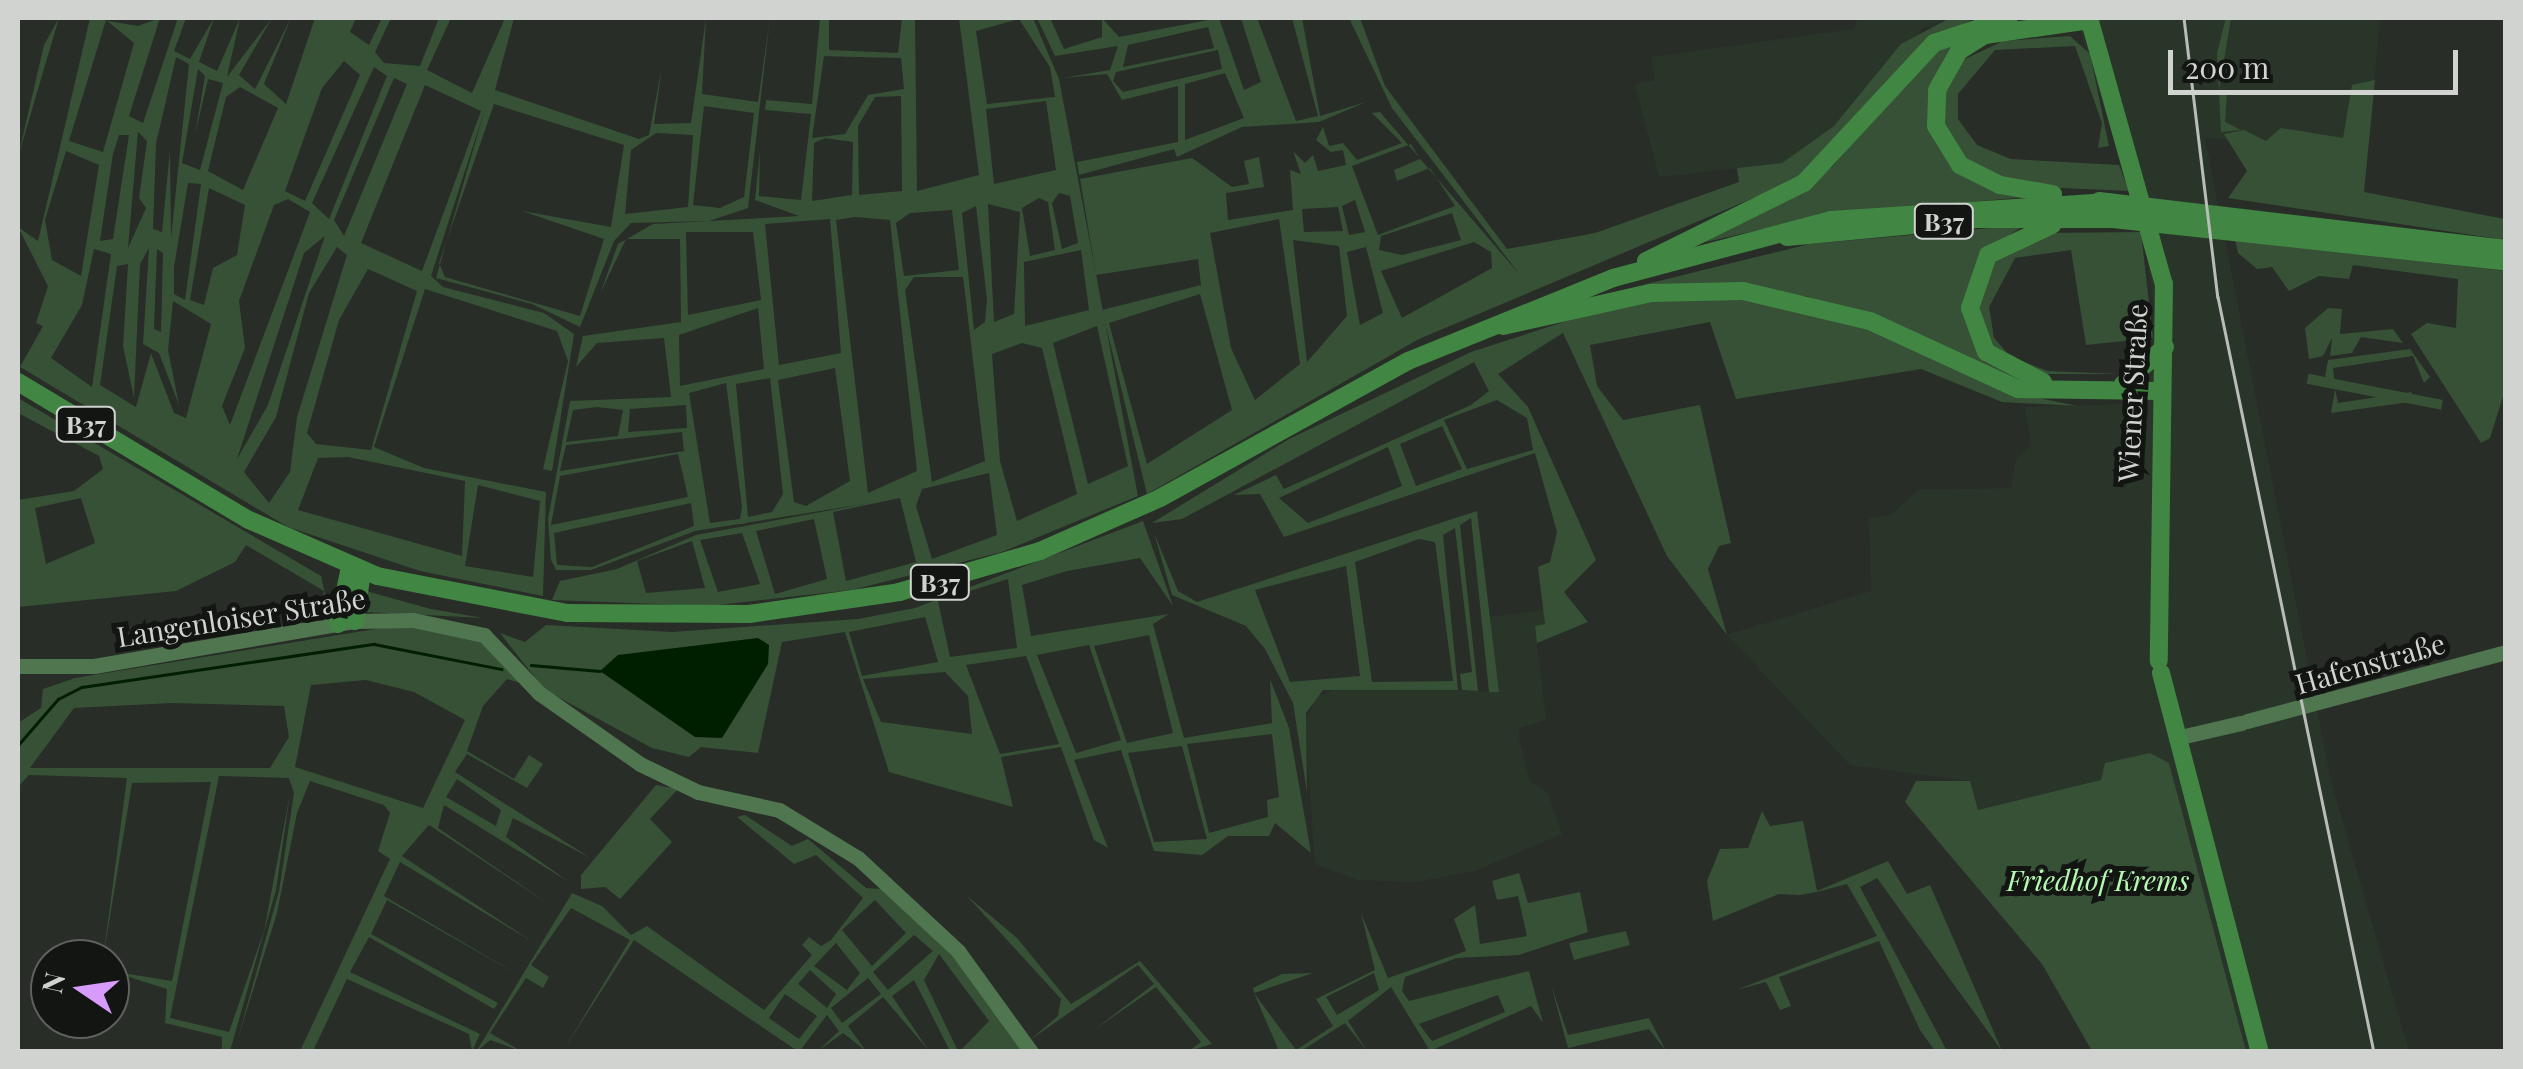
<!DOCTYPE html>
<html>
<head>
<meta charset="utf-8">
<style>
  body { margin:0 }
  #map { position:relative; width:2523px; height:1069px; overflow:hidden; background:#282d27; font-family:"Playfair Display",serif }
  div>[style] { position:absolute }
  .built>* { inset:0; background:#2a352a }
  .green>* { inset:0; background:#365135; transform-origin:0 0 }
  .water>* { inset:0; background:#001f01 }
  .stream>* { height:2.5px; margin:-1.25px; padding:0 1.25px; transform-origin:1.25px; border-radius:1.25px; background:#001f01 }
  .secondary>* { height:15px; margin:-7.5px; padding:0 7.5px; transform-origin:7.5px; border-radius:7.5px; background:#507650 }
  .primary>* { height:18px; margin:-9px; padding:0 9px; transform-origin:9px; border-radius:9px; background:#418643 }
  .rail>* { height:2.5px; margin:-1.25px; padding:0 1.25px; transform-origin:1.25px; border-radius:1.25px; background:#b9bcb8 }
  span { translate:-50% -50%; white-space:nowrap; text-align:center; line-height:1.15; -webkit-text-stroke:10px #121512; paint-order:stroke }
  .shield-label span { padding:2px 8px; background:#121512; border:2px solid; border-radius:8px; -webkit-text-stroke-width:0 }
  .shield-label { font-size:25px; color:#d0d3cf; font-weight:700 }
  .street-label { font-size:28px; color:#d0d3cf }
  .park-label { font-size:28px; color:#b6f9b3; font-style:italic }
  .frame { position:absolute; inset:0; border:20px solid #d0d3cf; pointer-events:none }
  .north { position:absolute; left:30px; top:939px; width:100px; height:100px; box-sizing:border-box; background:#121512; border:2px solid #5e615e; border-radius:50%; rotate:283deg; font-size:28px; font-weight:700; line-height:40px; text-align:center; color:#d0d3cf }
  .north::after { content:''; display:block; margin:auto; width:35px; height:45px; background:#d79bf9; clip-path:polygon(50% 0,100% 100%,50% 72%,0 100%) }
  .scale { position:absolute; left:2168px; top:50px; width:290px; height:45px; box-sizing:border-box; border:5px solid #d0d3cf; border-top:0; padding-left:12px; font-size:30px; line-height:35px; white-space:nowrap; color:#d0d3cf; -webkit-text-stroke:8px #121512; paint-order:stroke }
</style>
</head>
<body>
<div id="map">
  <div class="built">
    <i style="clip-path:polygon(1858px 18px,1950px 18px,1923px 28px,1834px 126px,1782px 163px,1659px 177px,1635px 84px,1655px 80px,1651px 57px,1854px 29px)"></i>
    <i style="clip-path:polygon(2077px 18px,2380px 18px,2368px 152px,2205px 138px,2331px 781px,2409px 1051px,2246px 1051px,2169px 763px,2106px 763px,2101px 780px,1977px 810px,1969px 781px,1850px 765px,1727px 635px,1871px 591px,1869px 518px,1891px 515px,1918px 490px,2011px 488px,2016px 459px,2031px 445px,2025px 407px,2130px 404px,2148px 417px,2154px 304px,2146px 250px)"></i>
    <i style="clip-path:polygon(1544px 610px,1546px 625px,1535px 627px,1546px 720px,1519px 728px,1519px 738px,1530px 781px,1548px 793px,1562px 834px,1475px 871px,1415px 882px,1357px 880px,1315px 864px,1305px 723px,1316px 697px,1344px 686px,1499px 692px,1488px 617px)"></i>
  </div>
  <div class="green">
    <i style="clip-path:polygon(59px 18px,18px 157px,44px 45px)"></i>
    <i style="clip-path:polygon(evenodd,90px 18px,138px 26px,160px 18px,129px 116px,143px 123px,178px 18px,186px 18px,174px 51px,190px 59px,214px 18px,199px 62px,217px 71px,240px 18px,227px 77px,272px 18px,239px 75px,255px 89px,291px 18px,264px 84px,286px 104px,315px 18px,356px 18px,350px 32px,369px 45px,382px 18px,391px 18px,375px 52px,384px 63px,420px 66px,439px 18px,451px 18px,427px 70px,472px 93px,505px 18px,514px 18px,495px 90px,639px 139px,649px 135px,662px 67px,654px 124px,691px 123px,706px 18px,702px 94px,758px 102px,770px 18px,748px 208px,709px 221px,631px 223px,614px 241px,580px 327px,532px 304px,436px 278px,485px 109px,431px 276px,443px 287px,544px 313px,574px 334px,552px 471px,543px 469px,568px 361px,557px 331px,425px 289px,374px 447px,424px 468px,546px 492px,543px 596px,420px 571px,288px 527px,20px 367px,43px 326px,36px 323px,48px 286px,18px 227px,38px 241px,90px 18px,106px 20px,134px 43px,103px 152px,69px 141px,106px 20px,90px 18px,176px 57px,189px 64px,171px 238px,170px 150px,162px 232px,153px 229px,156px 144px,176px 57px,90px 18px,344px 61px,360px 75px,305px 201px,285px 191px,322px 88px,344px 61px,90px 18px,374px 67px,387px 76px,329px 219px,312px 203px,374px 67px,90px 18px,198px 69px,205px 76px,195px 135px,208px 79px,223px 83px,200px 170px,182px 163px,198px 69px,90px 18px,394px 78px,407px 84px,344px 236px,334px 220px,394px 78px,90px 18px,425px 85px,481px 111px,422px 271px,361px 243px,425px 85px,90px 18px,240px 87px,278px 108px,243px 190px,208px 171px,226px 97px,240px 87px,90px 18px,494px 104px,624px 145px,611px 227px,522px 211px,604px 239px,580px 316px,445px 277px,439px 263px,494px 104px,90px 18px,704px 106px,754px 113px,744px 197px,720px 208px,693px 205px,704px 106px,90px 18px,138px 132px,147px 141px,139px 198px,146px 208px,128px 248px,138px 132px,90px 18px,656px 133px,693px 135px,688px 207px,625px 214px,631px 150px,656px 133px,90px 18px,129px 135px,113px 239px,100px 241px,113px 154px,119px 135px,129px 135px,90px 18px,66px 151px,99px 165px,81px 276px,52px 260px,45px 220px,66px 151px,90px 18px,188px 183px,201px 184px,185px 300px,174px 294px,174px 267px,188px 183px,90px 18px,209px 188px,245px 205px,237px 255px,213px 268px,204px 305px,190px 300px,209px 188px,90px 18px,288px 199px,310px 212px,230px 425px,222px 406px,245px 348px,239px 301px,274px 205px,288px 199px,90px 18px,325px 236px,268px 405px,237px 459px,304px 253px,325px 236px,90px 18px,337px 247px,347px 255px,297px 417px,290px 472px,269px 503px,244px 472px,276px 417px,309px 293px,337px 247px,90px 18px,149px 248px,143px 344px,159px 353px,179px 405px,168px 350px,173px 301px,211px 324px,186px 418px,174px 413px,151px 353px,136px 407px,100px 385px,117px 266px,128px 264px,123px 346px,134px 398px,140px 264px,149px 248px,90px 18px,94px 249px,111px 254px,92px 387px,51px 358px,82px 305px,94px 249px,90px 18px,157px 249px,163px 253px,161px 332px,154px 329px,157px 249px,90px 18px,368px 269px,417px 291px,371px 450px,316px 444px,307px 433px,339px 320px,368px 269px,90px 18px,348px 457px,465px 481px,462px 556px,298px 510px,318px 458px,348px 457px,90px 18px,478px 485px,540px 501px,533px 577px,465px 566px,478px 485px)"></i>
    <i style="clip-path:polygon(evenodd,820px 18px,829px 18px,829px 50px,898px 53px,902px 18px,915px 18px,917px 191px,979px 175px,959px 18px,1033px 18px,1059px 79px,1138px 496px,1002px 552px,852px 590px,709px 606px,552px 600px,560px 581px,617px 569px,696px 535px,870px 503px,695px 531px,591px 570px,556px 570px,551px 560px,548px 519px,570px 401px,671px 397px,664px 338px,597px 343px,576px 367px,583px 336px,681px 322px,680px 239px,626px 239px,600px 294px,618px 244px,653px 224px,799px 216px,755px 200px,760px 150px,759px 196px,801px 200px,811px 114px,765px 110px,766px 100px,812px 104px,820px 18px,1019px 19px,1050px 67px,1055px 97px,987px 104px,976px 31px,1019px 19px,820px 18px,824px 56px,901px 58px,904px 89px,868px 95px,845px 134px,812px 138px,824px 56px,820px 18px,901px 96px,902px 191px,859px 195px,858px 126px,875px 97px,901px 96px,820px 18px,1046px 101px,1056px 170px,994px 184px,986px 109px,1046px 101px,820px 18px,825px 138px,853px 142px,852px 195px,812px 201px,814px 143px,825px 138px,820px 18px,1059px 193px,1070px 196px,1078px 243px,1062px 249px,1052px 203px,1059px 193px,820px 18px,1039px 198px,1048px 202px,1055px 250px,1030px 256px,1022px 208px,1039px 198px,820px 18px,988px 204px,1020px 212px,1014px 314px,994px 322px,988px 204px,820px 18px,976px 206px,987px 299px,985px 322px,974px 330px,962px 213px,976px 206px,820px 18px,952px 210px,959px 270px,904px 276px,896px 223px,910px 213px,952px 210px,820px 18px,855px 217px,890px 220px,917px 471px,868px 493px,836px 220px,855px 217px,820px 18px,830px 219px,841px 353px,779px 365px,765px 224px,830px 219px,820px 18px,686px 232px,753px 232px,761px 300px,688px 315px,686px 232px,820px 18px,1081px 250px,1089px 310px,1025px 326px,1024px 262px,1081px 250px,820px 18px,914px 277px,963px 277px,985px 461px,932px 482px,905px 290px,914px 277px,820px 18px,758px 308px,764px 369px,680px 386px,679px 335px,758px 308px,820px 18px,1097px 326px,1128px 466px,1088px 484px,1053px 343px,1097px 326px,820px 18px,1022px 343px,1042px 348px,1077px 494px,1017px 521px,1000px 461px,992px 354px,1022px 343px,820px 18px,835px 368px,850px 481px,806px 506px,794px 502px,778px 380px,835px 368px,820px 18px,770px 378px,783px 494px,772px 512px,748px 517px,736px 384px,770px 378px,820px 18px,726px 383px,742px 507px,740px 519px,710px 523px,689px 393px,726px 383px,820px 18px,686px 405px,687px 428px,628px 432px,630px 409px,686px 405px,820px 18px,597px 407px,623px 410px,618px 436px,566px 442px,573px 410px,597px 407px,820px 18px,682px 432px,684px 451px,560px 471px,566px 445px,682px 432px,820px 18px,678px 454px,688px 497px,551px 525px,560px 476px,678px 454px,820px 18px,989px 473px,997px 535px,932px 559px,916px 506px,922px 489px,989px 473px,820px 18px,900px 498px,916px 562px,846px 581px,833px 512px,900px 498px,820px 18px,691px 503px,694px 526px,592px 567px,557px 565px,554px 533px,691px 503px,820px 18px,814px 519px,827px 579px,775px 594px,756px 531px,814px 519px,820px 18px,742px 533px,760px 584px,718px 592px,700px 540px,742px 533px,820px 18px,692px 541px,705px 588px,646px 593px,637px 561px,692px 541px)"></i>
    <i style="clip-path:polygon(evenodd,1037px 18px,1050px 18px,1064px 49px,1102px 37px,1102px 18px,1119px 37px,1219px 18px,1244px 90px,1261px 82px,1241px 18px,1257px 18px,1296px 121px,1318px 116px,1292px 18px,1302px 18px,1320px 116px,1366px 102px,1319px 122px,1242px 127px,1177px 157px,1174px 149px,1079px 175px,1077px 162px,1178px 142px,1178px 86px,1122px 100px,1107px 74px,1063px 78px,1110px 70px,1118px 46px,1055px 56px,1037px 18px,1208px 27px,1214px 48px,1123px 67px,1128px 45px,1208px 27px,1037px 18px,1218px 50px,1222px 69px,1123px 92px,1113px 81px,1116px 72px,1218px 50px,1037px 18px,1225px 73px,1244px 118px,1185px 140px,1185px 84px,1225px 73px)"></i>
    <i style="clip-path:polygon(evenodd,1349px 18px,1360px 18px,1385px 86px,1507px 249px,1595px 233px,1739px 182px,1737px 168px,1782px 163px,1834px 126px,1901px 44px,1950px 18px,1976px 18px,1930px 39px,1801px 178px,1419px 339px,1147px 494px,1102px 310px,1201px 285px,1198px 259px,1096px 275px,1080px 179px,1192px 158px,1232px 187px,1249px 184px,1244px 161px,1259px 157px,1264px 187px,1226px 193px,1228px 220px,1293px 210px,1290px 170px,1301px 174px,1293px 151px,1305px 163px,1313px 155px,1318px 171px,1346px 165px,1343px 150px,1331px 152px,1316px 140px,1323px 127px,1329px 146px,1343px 143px,1357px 160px,1402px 143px,1372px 113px,1380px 112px,1520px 275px,1392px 108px,1349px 18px,1411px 144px,1420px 159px,1394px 170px,1397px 181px,1430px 168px,1455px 206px,1378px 235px,1352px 166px,1411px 144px,1349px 18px,1355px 200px,1365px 232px,1349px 235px,1342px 206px,1355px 200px,1349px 18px,1302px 209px,1338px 207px,1343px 231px,1304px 232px,1302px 209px,1349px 18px,1452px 213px,1461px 240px,1402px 255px,1379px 250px,1381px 236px,1452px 213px,1349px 18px,1279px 219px,1300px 364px,1255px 400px,1231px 348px,1210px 233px,1279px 219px,1349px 18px,1293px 240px,1339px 246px,1347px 316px,1307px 362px,1293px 240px,1349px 18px,1474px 242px,1491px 252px,1492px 268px,1402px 318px,1381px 271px,1474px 242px,1349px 18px,1366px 247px,1383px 313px,1360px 325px,1347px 252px,1366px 247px,1349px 18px,1200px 294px,1232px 410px,1147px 464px,1109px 323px,1200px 294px)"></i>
    <i style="clip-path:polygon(2226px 18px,2239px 18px,2231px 18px,2219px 90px,2227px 91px,2225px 122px,2241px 130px,2221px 132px,2217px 53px)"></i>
    <i style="clip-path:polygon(2071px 19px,1954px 46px,1930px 88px,1936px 143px,2027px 197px,1830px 214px,1692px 245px,1832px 167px,1936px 47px,2016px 21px)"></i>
    <i style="clip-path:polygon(2070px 36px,2090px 54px,2109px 146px,2098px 148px,2102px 123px,2075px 46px,1995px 50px,1958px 94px,1958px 119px,1977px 145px,2011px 159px,2119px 165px,2129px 191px,2039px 187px,1974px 169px,1942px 125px,1944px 92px,1965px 59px,2003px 41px)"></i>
    <i style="clip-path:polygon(2375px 80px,2364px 192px,2505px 219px,2505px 240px,2228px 198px,2247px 171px,2224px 134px,2244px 130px,2266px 141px,2281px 128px,2343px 138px,2352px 85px)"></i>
    <i style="clip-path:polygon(2025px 225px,1983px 252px,1964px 309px,1981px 355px,2034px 388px,1806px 296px,1606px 294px,1809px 244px)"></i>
    <i style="clip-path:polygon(2141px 232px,2153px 338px,2086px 345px,2071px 250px,2015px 258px,1989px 307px,1994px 338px,2011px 357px,2048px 371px,2121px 374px,2037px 374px,1992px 348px,1977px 308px,1993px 259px,2042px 233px)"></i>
    <i style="clip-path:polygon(2235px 239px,2505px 271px,2505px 390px,2490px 438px,2481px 443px,2411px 334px,2427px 323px,2456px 328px,2458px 279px,2353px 265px,2349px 279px,2319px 276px,2289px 291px,2272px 267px,2257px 269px,2238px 253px)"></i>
    <i style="clip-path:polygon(evenodd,1743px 296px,1833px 313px,2033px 397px,2078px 406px,2002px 402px,1921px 369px,1736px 399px,1710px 322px,1590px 345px,1597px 386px,1623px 420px,1700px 405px,1731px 543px,1719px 546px,1708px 569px,1727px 635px,1667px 556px,1563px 333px,1498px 374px,1528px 407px,1596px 560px,1564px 592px,1588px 622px,1537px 643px,1535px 626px,1545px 624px,1538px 567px,1550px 562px,1557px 532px,1535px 453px,1284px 537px,1260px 494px,1234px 495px,1276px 475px,1284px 489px,1471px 405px,1489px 391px,1474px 362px,1182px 519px,1152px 523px,1289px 439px,1471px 352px,1625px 302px,1743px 296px,1497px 400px,1527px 418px,1533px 450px,1467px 469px,1444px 420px,1497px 400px,1743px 296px,1442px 426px,1462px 469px,1416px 486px,1400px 444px,1442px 426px,1743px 296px,1388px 447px,1402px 486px,1308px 523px,1279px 498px,1388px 447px)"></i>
    <i style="clip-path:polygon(2328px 308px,2342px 309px,2340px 334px,2393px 329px,2403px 343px,2361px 337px,2352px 353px,2330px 356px,2332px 338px,2323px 356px,2309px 359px,2305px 328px)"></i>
    <i style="clip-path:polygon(2410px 349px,2430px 377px,2424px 383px,2413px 356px,2333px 368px,2335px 386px,2325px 376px,2328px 360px)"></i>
    <i style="clip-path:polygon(2335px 389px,2338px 403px,2411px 392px,2417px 401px,2331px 413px)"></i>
    <i style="clip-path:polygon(evenodd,18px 398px,321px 576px,329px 612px,289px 624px,319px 612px,324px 591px,246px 545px,235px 562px,176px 591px,18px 607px,18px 500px,74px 491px,103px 469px,99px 456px,18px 413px,18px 398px,81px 498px,95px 543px,46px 564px,35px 508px,81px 498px)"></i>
    <i style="left:2443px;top:400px;width:10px;height:137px;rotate:101deg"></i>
    <i style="clip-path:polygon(evenodd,1477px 511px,1499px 692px,1489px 692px,1471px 518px,1460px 525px,1478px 691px,1462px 690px,1460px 674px,1472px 672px,1455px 528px,1443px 535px,1458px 690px,1323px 690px,1306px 713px,1307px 792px,1293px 703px,1265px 649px,1246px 626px,1172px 595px,1154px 533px,1178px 591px,1197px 602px,1477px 511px,1419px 539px,1435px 542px,1453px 681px,1372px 682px,1355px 562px,1419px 539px,1477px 511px,1346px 566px,1360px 676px,1290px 682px,1255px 590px,1346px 566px)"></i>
    <i style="clip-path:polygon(evenodd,1143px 521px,1173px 606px,1140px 558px,1067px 571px,1022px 585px,1031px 636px,1169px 614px,1153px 624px,1184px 738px,1272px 723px,1270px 679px,1289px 728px,1311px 853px,1275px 823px,1269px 836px,1228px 836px,1202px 855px,1154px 851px,1121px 750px,1074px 760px,1108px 848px,1094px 840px,1061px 747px,1001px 757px,1013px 807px,889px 772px,845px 632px,782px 642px,758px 753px,701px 747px,689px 757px,652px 748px,545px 690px,500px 633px,525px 642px,546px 625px,672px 632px,858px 619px,915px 608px,1143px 521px,1008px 579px,1017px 648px,950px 657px,938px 601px,1008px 579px,1143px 521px,925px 617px,938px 662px,862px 676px,849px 632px,925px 617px,1143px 521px,1149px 635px,1173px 733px,1127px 743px,1094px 646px,1149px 635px,1143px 521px,1089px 645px,1121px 740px,1076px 753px,1037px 655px,1089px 645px,1143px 521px,1026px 656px,1059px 744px,1000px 754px,966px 665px,1026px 656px,1143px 521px,945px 672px,968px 696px,972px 734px,881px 722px,863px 679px,945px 672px,1143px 521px,1272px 734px,1279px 797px,1267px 800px,1268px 817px,1209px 833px,1187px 744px,1272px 734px,1143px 521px,1182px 746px,1207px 839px,1154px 842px,1128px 753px,1182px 746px)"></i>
    <i style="clip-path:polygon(366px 591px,431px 609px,483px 618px,366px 612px)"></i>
    <i style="clip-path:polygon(evenodd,400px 625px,477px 636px,520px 683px,507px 679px,483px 706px,467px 751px,514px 779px,529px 755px,543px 764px,527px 788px,467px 754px,455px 772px,589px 857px,513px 818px,506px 837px,569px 882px,444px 805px,438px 828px,553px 907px,429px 825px,402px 856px,533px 942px,400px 862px,384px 896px,515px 973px,387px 900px,371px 934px,498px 1003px,494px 1009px,369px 937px,350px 972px,480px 1034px,472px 1051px,469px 1034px,347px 979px,313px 1051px,300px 1051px,390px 859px,378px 851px,390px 813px,384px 805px,310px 781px,297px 813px,277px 913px,236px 1045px,279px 891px,294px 793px,289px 778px,219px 776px,170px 1018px,229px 1032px,264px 931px,290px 794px,276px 890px,230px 1051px,222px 1051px,222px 1037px,165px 1023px,167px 989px,110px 971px,172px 981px,211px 782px,132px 783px,103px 959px,127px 778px,29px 775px,18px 787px,18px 723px,41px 708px,43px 689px,75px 678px,400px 625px,366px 680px,414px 692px,465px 720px,423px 808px,295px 767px,311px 685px,366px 680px,400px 625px,172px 703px,284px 706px,289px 737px,270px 768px,30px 768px,74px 708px,172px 703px,400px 625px,457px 779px,501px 810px,496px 826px,446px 797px,457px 779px)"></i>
    <i style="clip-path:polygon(2150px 753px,2169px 763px,2246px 1051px,2092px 1051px,2042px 964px,1905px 802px,1916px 781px,1970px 781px,1978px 810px,2101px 780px,2105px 763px)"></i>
    <i style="clip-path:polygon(656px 785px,678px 789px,650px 819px,672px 842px,620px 899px,605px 887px,581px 889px,581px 875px)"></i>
    <i style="clip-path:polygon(1762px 811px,1770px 826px,1803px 821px,1817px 891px,1888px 861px,1907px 894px,1930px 885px,2002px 1051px,1877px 878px,1860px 887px,1947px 1051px,1935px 1051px,1920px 1030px,1879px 941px,1779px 977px,1791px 1006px,1780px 1010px,1766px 982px,1736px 990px,1877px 936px,1847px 884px,1817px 892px,1800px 895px,1779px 894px,1713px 921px,1707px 881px,1720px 849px,1748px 848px)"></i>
    <i style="clip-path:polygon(evenodd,745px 815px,792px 846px,808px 839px,866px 888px,882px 889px,957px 956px,1025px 1051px,960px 1051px,989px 1021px,939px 954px,924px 980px,958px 1051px,950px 1051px,914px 980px,892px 996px,929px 1051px,883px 997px,848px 1026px,866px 1051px,843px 1033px,818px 1051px,839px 1031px,827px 1015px,799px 1052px,634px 940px,563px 1051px,630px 940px,571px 908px,531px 965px,549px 977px,543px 988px,526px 978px,490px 1033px,521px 1051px,490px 1040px,476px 1052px,572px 893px,602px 906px,631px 935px,647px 926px,764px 1010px,812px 955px,802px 945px,809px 937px,821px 946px,831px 940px,863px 898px,816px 855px,794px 864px,737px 817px,745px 815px,875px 900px,906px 933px,872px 966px,842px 930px,875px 900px,745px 815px,914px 935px,933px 951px,888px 990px,873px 972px,914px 935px,745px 815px,836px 943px,860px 973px,847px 990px,814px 966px,836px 943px,745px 815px,810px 970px,836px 994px,827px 1008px,798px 984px,810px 970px,745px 815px,868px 978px,881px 994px,842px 1023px,831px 1008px,868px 978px,745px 815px,785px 994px,817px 1016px,799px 1039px,769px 1018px,785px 994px)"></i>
    <i style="clip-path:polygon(evenodd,1519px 873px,1528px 903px,1580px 892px,1588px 932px,1519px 955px,1457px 958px,1405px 977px,1402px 991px,1409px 1001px,1529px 971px,1543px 1023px,1531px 1006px,1430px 1051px,1391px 987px,1348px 1021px,1367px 1051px,1345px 1023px,1301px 1051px,1279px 1051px,1254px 993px,1253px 988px,1282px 974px,1313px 973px,1254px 993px,1296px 1050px,1333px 1026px,1316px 999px,1375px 970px,1361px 913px,1388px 978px,1466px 951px,1454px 919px,1475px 905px,1480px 944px,1527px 936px,1518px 896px,1497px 900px,1492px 881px,1519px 873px,1374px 973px,1379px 990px,1337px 1015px,1326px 997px,1374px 973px,1519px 873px,1498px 995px,1505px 1012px,1432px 1041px,1419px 1024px,1498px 995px)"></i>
    <i style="clip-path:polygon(966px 895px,1017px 938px,1071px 1004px,1140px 961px,1212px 1044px,1189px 1051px,1201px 1042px,1156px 987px,1094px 1030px,1154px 984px,1138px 965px,1030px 1040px,1058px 1016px,1061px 999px)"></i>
    <i style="clip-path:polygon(1626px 931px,1630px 945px,1574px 960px,1569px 943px)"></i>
    <i style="clip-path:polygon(1551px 985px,1568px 1035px,1649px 1018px,1666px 1051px,1649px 1029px,1568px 1048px)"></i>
  </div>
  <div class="water">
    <i style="clip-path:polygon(758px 638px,769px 645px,768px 664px,722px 738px,695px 737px,600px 671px,618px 655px)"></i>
  </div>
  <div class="stream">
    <i style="left:531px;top:665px;width:69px;rotate:5deg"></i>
    <i style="left:18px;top:745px;width:61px;rotate:-49deg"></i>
    <i style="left:58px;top:699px;width:27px;rotate:-27deg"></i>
    <i style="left:82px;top:687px;width:295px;rotate:-8.4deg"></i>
    <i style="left:374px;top:644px;width:130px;rotate:11.1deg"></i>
  </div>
  <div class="secondary">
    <i style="left:18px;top:666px;width:76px"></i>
    <i style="left:94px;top:666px;width:265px;rotate:-9.8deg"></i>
    <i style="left:355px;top:621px;width:58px;rotate:-1deg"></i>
    <i style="left:413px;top:620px;width:73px;rotate:11.9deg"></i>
    <i style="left:484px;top:635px;width:80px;rotate:46.5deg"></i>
    <i style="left:539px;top:693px;width:123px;rotate:35.1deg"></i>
    <i style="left:640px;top:764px;width:64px;rotate:25.8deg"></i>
    <i style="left:698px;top:792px;width:83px;rotate:12.5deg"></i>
    <i style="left:779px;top:810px;width:92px;rotate:31.3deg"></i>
    <i style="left:858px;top:858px;width:137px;rotate:42.9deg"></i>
    <i style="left:958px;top:951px;width:125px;rotate:54.1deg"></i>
    <i style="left:2247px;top:721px;width:268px;rotate:-14.9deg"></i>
    <i style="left:2176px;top:738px;width:67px;rotate:-13deg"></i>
  </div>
  <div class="primary">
    <i style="left:2089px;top:18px;width:276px;rotate:74.3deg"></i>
    <i style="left:2164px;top:284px;width:377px;rotate:90.8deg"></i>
    <i style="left:2053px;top:194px;width:54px;rotate:-170.4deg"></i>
    <i style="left:2000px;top:185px;width:45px;rotate:-153.4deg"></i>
    <i style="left:1960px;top:165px;width:46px;rotate:-121.6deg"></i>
    <i style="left:1936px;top:126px;width:36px;rotate:-88deg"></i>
    <i style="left:1937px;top:90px;width:45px;rotate:-60.6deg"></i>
    <i style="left:1959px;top:51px;width:31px;rotate:-32deg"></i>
    <i style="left:1985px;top:35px;width:106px;rotate:-8.1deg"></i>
    <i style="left:2099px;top:201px;width:410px;rotate:6.7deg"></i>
    <i style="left:1787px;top:237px;width:193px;rotate:-5.4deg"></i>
    <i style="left:1979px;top:219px;width:134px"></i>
    <i style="left:2113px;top:219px;width:395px;rotate:6.2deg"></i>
    <i style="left:1646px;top:261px;width:176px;rotate:-26.3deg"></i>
    <i style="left:1804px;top:183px;width:191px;rotate:-47.1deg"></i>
    <i style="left:1934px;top:43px;width:79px;rotate:-18.4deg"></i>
    <i style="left:1503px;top:326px;width:152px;rotate:-12.6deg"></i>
    <i style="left:1651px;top:293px;width:92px;rotate:-1.2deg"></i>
    <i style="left:1743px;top:291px;width:130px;rotate:13.3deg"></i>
    <i style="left:1870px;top:321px;width:163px;rotate:24.7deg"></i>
    <i style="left:2018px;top:389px;width:143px;rotate:0.8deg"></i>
    <i style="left:18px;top:382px;width:269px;rotate:30.9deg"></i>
    <i style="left:249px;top:520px;width:140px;rotate:23.6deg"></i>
    <i style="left:377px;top:576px;width:194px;rotate:11deg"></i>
    <i style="left:567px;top:613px;width:182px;rotate:0.3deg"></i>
    <i style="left:749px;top:614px;width:152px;rotate:-8.3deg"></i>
    <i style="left:899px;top:592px;width:147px;rotate:-16.2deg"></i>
    <i style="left:1040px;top:551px;width:131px;rotate:-23.8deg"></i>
    <i style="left:1160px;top:498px;width:283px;rotate:-28.9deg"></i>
    <i style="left:1408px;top:361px;width:221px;rotate:-22deg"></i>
    <i style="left:1613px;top:278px;width:226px;rotate:-14.9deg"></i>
    <i style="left:1831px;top:220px;width:278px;rotate:-3.7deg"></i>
    <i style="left:2043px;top:382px;width:64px;rotate:-152.2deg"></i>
    <i style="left:1986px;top:352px;width:47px;rotate:-110deg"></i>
    <i style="left:1970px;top:308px;width:56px;rotate:-71.2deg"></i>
    <i style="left:1988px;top:255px;width:71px;rotate:-25.1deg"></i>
    <i style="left:2123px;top:384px;width:56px;rotate:-41.4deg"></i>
    <i style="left:355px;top:621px;width:50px;rotate:-82deg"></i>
    <i style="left:338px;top:624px;width:58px;rotate:-78.1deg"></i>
    <i style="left:2161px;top:673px;width:392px;rotate:75.4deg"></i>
  </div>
  <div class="rail">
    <i style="left:2184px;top:18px;width:281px;rotate:83.1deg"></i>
    <i style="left:2218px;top:297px;width:771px;rotate:78.33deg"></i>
  </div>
  <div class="shield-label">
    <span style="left:1944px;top:221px">B37</span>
    <span style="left:86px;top:424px">B37</span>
    <span style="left:940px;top:582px">B37</span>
  </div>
  <div class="street-label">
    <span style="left:2132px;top:393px;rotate:-87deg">Wiener Straße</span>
    <span style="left:241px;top:617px;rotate:-9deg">Langenloiser Straße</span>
    <span style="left:2370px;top:663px;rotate:-16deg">Hafenstraße</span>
  </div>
  <div class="park-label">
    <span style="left:2098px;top:880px">Friedhof Krems</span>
  </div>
  <div class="frame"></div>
  <div class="north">N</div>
  <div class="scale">200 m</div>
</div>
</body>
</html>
